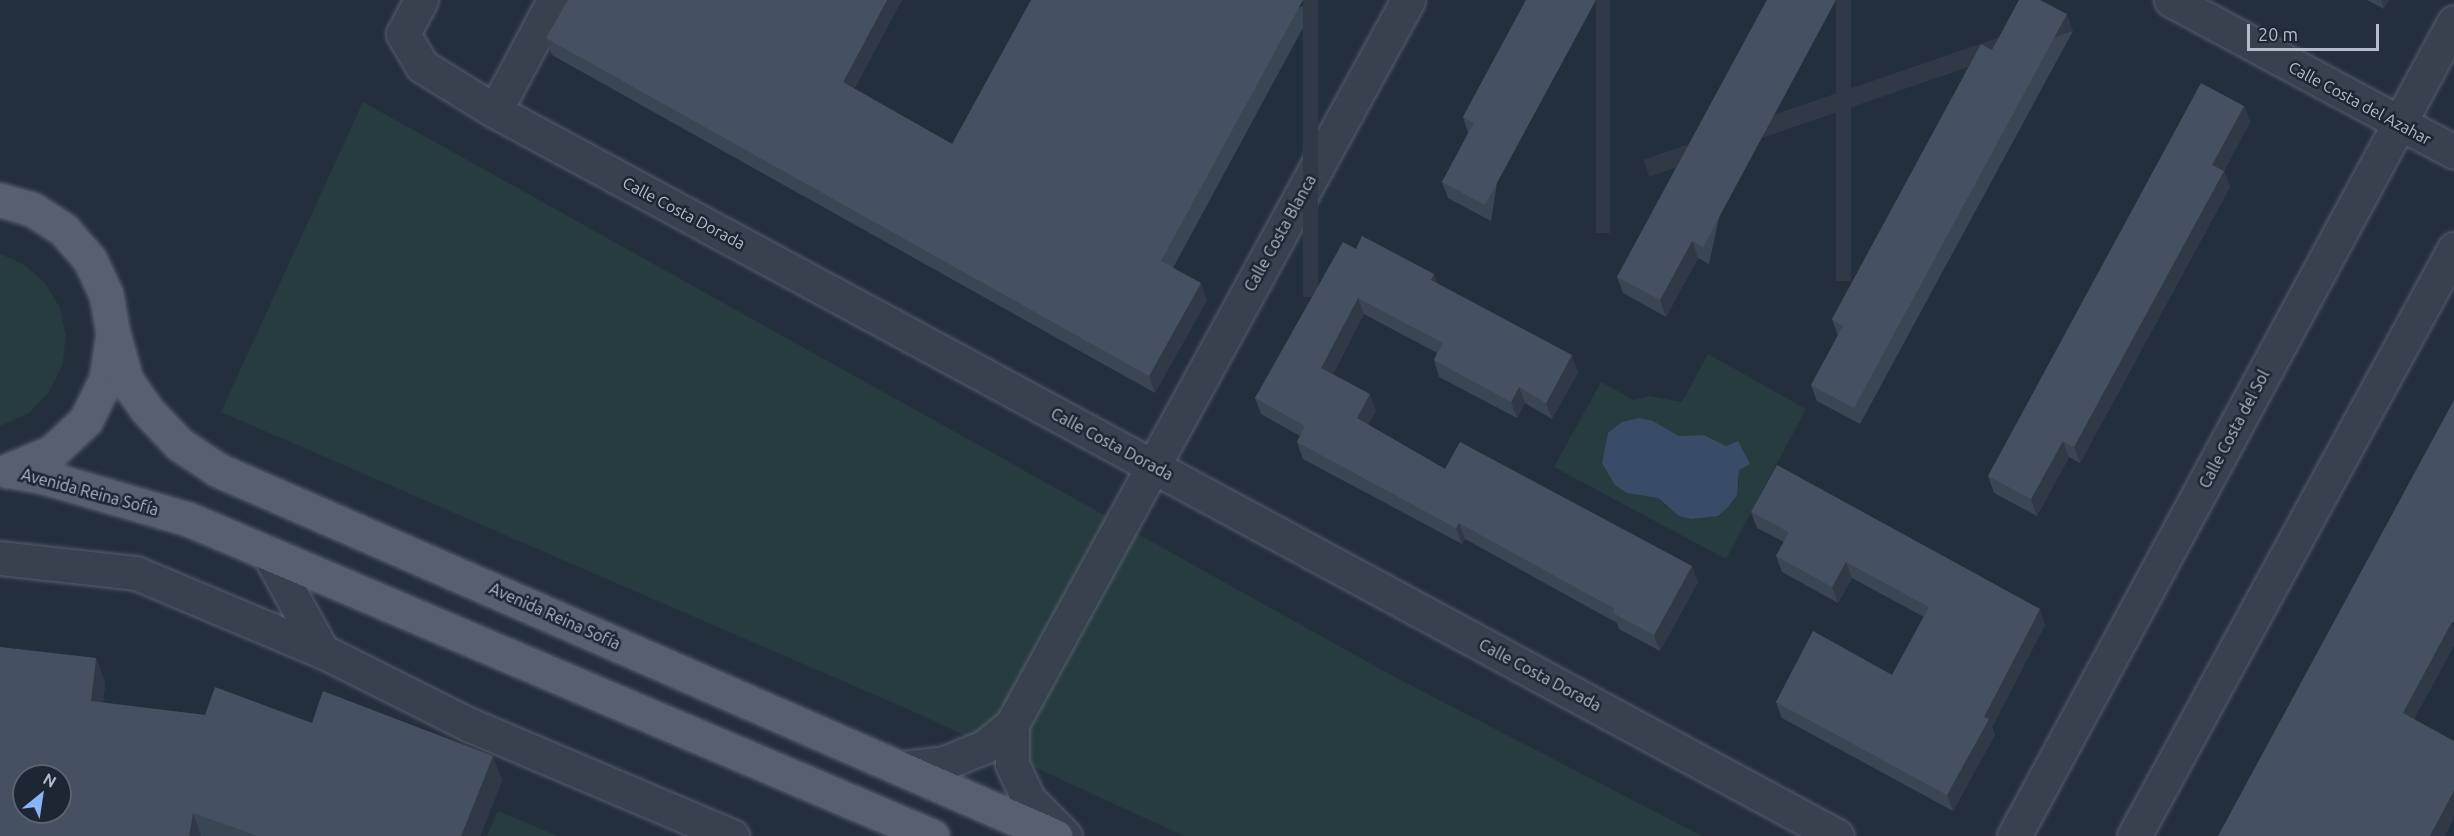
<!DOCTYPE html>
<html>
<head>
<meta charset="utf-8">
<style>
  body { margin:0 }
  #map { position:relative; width:2454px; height:836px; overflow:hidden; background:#242f3e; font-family:Ubuntu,sans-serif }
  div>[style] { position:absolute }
  .green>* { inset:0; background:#263c3f }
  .water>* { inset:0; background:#394c67 }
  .roads { filter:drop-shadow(0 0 2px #565f6c) drop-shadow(0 0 2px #565f6c) }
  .minor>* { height:33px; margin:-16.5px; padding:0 16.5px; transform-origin:16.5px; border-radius:16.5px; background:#38414e }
  .primary>* { height:33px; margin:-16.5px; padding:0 16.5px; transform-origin:16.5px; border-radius:16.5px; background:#56606e }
  .wall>* { inset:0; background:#3b4654 }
  .shaded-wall>* { inset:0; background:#303945; transform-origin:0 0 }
  .building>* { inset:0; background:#455162 }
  span { translate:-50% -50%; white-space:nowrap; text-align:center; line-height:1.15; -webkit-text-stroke:5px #1d2633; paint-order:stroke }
  .street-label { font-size:16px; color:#b4bcc9 }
  .north { position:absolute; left:12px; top:764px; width:60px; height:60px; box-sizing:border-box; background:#1d2633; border:2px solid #59626f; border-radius:50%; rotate:30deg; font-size:16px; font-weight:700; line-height:24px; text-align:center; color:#b4bcc9 }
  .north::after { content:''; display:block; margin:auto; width:21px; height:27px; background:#8ab4f8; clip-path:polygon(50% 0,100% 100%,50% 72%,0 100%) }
  .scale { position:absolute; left:2247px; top:24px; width:132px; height:27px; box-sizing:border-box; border:3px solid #b4bcc9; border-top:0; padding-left:8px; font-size:18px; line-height:21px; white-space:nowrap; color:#b4bcc9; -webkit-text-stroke:4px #1d2633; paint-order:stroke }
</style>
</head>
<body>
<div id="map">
  <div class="green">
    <i style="clip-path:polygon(363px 102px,1391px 675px,1702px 836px,1184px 836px,912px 711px,221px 412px)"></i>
    <i style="clip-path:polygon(0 254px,23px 264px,45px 283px,60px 308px,66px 337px,62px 366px,49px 392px,29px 413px,0 426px)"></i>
    <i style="clip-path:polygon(evenodd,1708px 354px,1806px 409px,1726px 559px,1554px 467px,1601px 382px,1634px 400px,1649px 396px,1682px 402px,1708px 354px,1653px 421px,1679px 436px,1704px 435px,1726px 446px,1738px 441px,1739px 484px,1667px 507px,1658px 498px,1627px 493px,1603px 462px,1608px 433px,1653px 421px)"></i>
    <i style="clip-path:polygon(498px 811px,558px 836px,487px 836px)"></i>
  </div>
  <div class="water">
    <i style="clip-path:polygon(1639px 418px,1653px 421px,1679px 436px,1704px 435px,1726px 446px,1738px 441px,1750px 464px,1739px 470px,1737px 495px,1728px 507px,1718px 516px,1691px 519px,1679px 516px,1658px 498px,1627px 493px,1615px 485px,1602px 463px,1608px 433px,1622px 422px)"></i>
  </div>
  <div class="roads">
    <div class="minor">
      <i style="left:421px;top:0;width:38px;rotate:118deg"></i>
      <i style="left:403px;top:34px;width:37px;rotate:59deg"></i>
      <i style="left:422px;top:66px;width:86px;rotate:31.7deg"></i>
      <i style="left:495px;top:111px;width:1525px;rotate:28.38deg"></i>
      <i style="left:2171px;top:0;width:321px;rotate:28.2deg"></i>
      <i style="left:495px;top:111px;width:126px;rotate:-62deg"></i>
      <i style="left:270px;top:556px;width:108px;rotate:61.3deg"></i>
      <i style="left:0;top:558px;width:137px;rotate:6.3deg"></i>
      <i style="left:136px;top:573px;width:202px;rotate:22.8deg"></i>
      <i style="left:322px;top:651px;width:165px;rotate:26.6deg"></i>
      <i style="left:470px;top:725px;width:285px;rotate:23deg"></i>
      <i style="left:1012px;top:724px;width:40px;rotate:90deg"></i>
      <i style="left:1012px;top:764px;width:40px;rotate:65deg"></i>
      <i style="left:1029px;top:800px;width:51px;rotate:45deg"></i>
      <i style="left:903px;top:768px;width:41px;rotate:-7deg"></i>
      <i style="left:944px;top:763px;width:43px;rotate:-21.8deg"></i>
      <i style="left:984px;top:747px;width:36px;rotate:-39deg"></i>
      <i style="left:1012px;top:724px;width:825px;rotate:-61.32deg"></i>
      <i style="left:2014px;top:836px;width:925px;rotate:-61.61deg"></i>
      <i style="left:2134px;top:836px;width:669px;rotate:-61.4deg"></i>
    </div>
    <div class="primary">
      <i style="left:0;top:200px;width:33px;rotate:16deg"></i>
      <i style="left:32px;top:209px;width:38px;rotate:33deg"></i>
      <i style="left:64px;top:230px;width:40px;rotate:49deg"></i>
      <i style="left:90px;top:260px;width:38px;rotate:65deg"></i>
      <i style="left:106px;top:294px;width:40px;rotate:80deg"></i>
      <i style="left:113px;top:333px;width:47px;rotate:98.7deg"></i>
      <i style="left:106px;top:379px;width:46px;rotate:116deg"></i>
      <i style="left:86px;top:420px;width:47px;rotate:136.7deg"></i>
      <i style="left:52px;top:452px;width:49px;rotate:157.1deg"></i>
      <i style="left:113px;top:333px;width:49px;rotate:74.5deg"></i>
      <i style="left:126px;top:380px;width:35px;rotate:55deg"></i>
      <i style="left:146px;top:409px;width:48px;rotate:46.7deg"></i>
      <i style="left:179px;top:444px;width:47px;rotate:33.7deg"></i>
      <i style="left:218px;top:470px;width:914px;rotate:23.62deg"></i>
      <i style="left:10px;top:471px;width:35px;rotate:10deg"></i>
      <i style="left:44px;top:477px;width:150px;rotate:16.3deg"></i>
      <i style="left:188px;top:519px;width:809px;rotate:23.08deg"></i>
    </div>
  </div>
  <div class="wall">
    <i style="clip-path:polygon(568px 0,902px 0,854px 89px,952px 144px,1318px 0,1173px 268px,1207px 300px,1155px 393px,552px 55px,546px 38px)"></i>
    <i style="clip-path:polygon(1526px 0,1491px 221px,1448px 198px,1442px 182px,1468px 133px,1463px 117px)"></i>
    <i style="clip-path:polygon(1767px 0,1709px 264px,1698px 258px,1666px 317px,1623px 293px,1617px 277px)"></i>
    <i style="clip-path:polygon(2367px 0,2389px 0,2384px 9px)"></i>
    <i style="clip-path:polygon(2073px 31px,1860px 424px,1817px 401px,1811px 385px,1838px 336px,1832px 319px,1992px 50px)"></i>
    <i style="clip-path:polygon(2244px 106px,2250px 122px,2224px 171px,2230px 187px,2080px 463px,2069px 457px,2037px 516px,1994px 493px,1988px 476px)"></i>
    <i style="clip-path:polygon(1356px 249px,1437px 283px,1578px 372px,1552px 419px,1525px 403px,1517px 418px,1439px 377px,1434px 360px,1437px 353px,1364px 314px,1333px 374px,1376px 411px,1368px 425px,1445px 469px,1698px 582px,1660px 651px,1619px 629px,1617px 623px,1465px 539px,1462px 544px,1303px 459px,1297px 442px,1300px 436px,1261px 414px,1255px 398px)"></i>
    <i style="clip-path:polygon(1751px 512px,2045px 625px,1992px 727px,1995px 735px,1953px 811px,1782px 718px,1776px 702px,1892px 675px,1924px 617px,1852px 578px,1838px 603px,1782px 572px,1776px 556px,1784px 542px,1757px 528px)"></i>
    <i style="clip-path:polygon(96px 658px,105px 683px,103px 703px,205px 715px,312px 723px,493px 756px,502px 781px,480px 836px,0 836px)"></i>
  </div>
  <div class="shaded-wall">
    <i style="clip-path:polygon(887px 0,902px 0,849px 99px,843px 82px)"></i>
    <i style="left:1303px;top:0;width:15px;height:297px"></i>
    <i style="left:1596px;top:0;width:14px;height:233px"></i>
    <i style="left:1836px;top:0;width:15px;height:281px"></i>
    <i style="clip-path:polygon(2381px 0,2389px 0,2384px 9px)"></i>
    <i style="left:2067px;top:14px;width:18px;height:448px;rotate:71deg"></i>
    <i style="clip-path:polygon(2244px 106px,2250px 122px,2224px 171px,2230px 187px,2080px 463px,2074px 447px,2212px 165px)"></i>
    <i style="clip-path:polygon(1692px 241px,1698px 258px,1666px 317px,1660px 300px)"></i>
    <i style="clip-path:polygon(1434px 274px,1440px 290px,1431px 280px)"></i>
    <i style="clip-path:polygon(1201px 283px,1207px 300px,1155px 393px,1149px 376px)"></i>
    <i style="clip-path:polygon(1358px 298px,1364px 314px,1327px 385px,1321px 368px)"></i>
    <i style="clip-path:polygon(1572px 355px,1578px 372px,1552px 419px,1546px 403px)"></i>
    <i style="clip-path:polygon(1519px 387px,1525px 403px,1517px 418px,1511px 402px)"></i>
    <i style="clip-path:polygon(1370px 394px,1376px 411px,1363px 434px,1357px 418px)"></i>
    <i style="clip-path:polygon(2063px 441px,2069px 457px,2037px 516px,2031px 499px)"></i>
    <i style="clip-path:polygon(1459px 523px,1465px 539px,1462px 544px,1456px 528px)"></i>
    <i style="clip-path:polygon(1846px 562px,1852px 578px,1838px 603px,1832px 587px)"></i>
    <i style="clip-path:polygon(1692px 566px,1698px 582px,1660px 651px,1654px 635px)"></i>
    <i style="clip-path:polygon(2040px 609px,2045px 625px,1992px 727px,1995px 735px,1953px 811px,1947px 795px,1984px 717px)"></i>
    <i style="clip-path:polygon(2452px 622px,2454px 627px,2454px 646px,2409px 729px,2403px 713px)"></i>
    <i style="clip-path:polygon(96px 658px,105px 683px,100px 726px,91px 701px)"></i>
    <i style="clip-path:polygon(493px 756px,502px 781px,480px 836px,461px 836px)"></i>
    <i style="clip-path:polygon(2454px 791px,2454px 818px,2445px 836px,2430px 836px)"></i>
    <i style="clip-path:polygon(193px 813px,201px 836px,189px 836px)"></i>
  </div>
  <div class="building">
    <i style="clip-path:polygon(568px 0,887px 0,843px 82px,952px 144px,1031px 0,1303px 0,1161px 261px,1201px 283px,1149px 376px,546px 38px)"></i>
    <i style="clip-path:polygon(1526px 0,1596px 0,1485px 205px,1442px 182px,1474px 123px,1463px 117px)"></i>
    <i style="clip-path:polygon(1767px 0,1836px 0,1703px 247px,1692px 241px,1660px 300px,1617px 277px)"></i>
    <i style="clip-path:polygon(2019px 0,2040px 0,2067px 14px,1854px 408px,1811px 385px,1843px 326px,1832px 319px,1981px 44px,1992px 50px)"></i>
    <i style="clip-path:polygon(2201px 83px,2244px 106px,2212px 165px,2224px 171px,2074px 447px,2063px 441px,2031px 499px,1988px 476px)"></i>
    <i style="clip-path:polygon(1362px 236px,1434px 274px,1431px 280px,1572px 355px,1546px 403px,1519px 387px,1511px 402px,1434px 360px,1443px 343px,1358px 298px,1321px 368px,1370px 394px,1357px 418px,1445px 469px,1460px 442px,1692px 566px,1654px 635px,1613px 613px,1615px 609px,1459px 523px,1456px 528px,1297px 442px,1305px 426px,1255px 398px,1343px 242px,1356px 249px)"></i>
    <i style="clip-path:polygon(2454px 400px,2454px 623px,2452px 622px,2403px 713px,2454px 741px,2454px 791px,2430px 836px,2218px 836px)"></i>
    <i style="clip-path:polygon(1777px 465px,2040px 609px,1984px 717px,1989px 719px,1947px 795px,1776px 702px,1813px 631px,1892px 675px,1929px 607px,1846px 562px,1832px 587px,1776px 556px,1789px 532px,1751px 512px)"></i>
    <i style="clip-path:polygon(evenodd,0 647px,96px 658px,91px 701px,205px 715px,215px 687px,312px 723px,323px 691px,493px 756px,461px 836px,258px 836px,193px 813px,189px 836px,0 836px,0 647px,24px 776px,60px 776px,60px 812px,24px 812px,24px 776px)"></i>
  </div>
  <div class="street-label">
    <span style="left:2360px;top:103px;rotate:28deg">Calle Costa del Azahar</span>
    <span style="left:684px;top:213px;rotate:28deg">Calle Costa Dorada</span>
    <span style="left:1280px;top:233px;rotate:-61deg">Calle Costa Blanca</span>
    <span style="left:2234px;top:429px;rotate:-62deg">Calle Costa del Sol</span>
    <span style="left:1112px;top:444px;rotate:28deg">Calle Costa Dorada</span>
    <span style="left:90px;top:492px;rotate:15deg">Avenida Reina Sofía</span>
    <span style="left:555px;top:616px;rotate:24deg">Avenida Reina Sofía</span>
    <span style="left:1540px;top:675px;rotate:28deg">Calle Costa Dorada</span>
  </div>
  <div class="north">N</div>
  <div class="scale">20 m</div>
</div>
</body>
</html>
